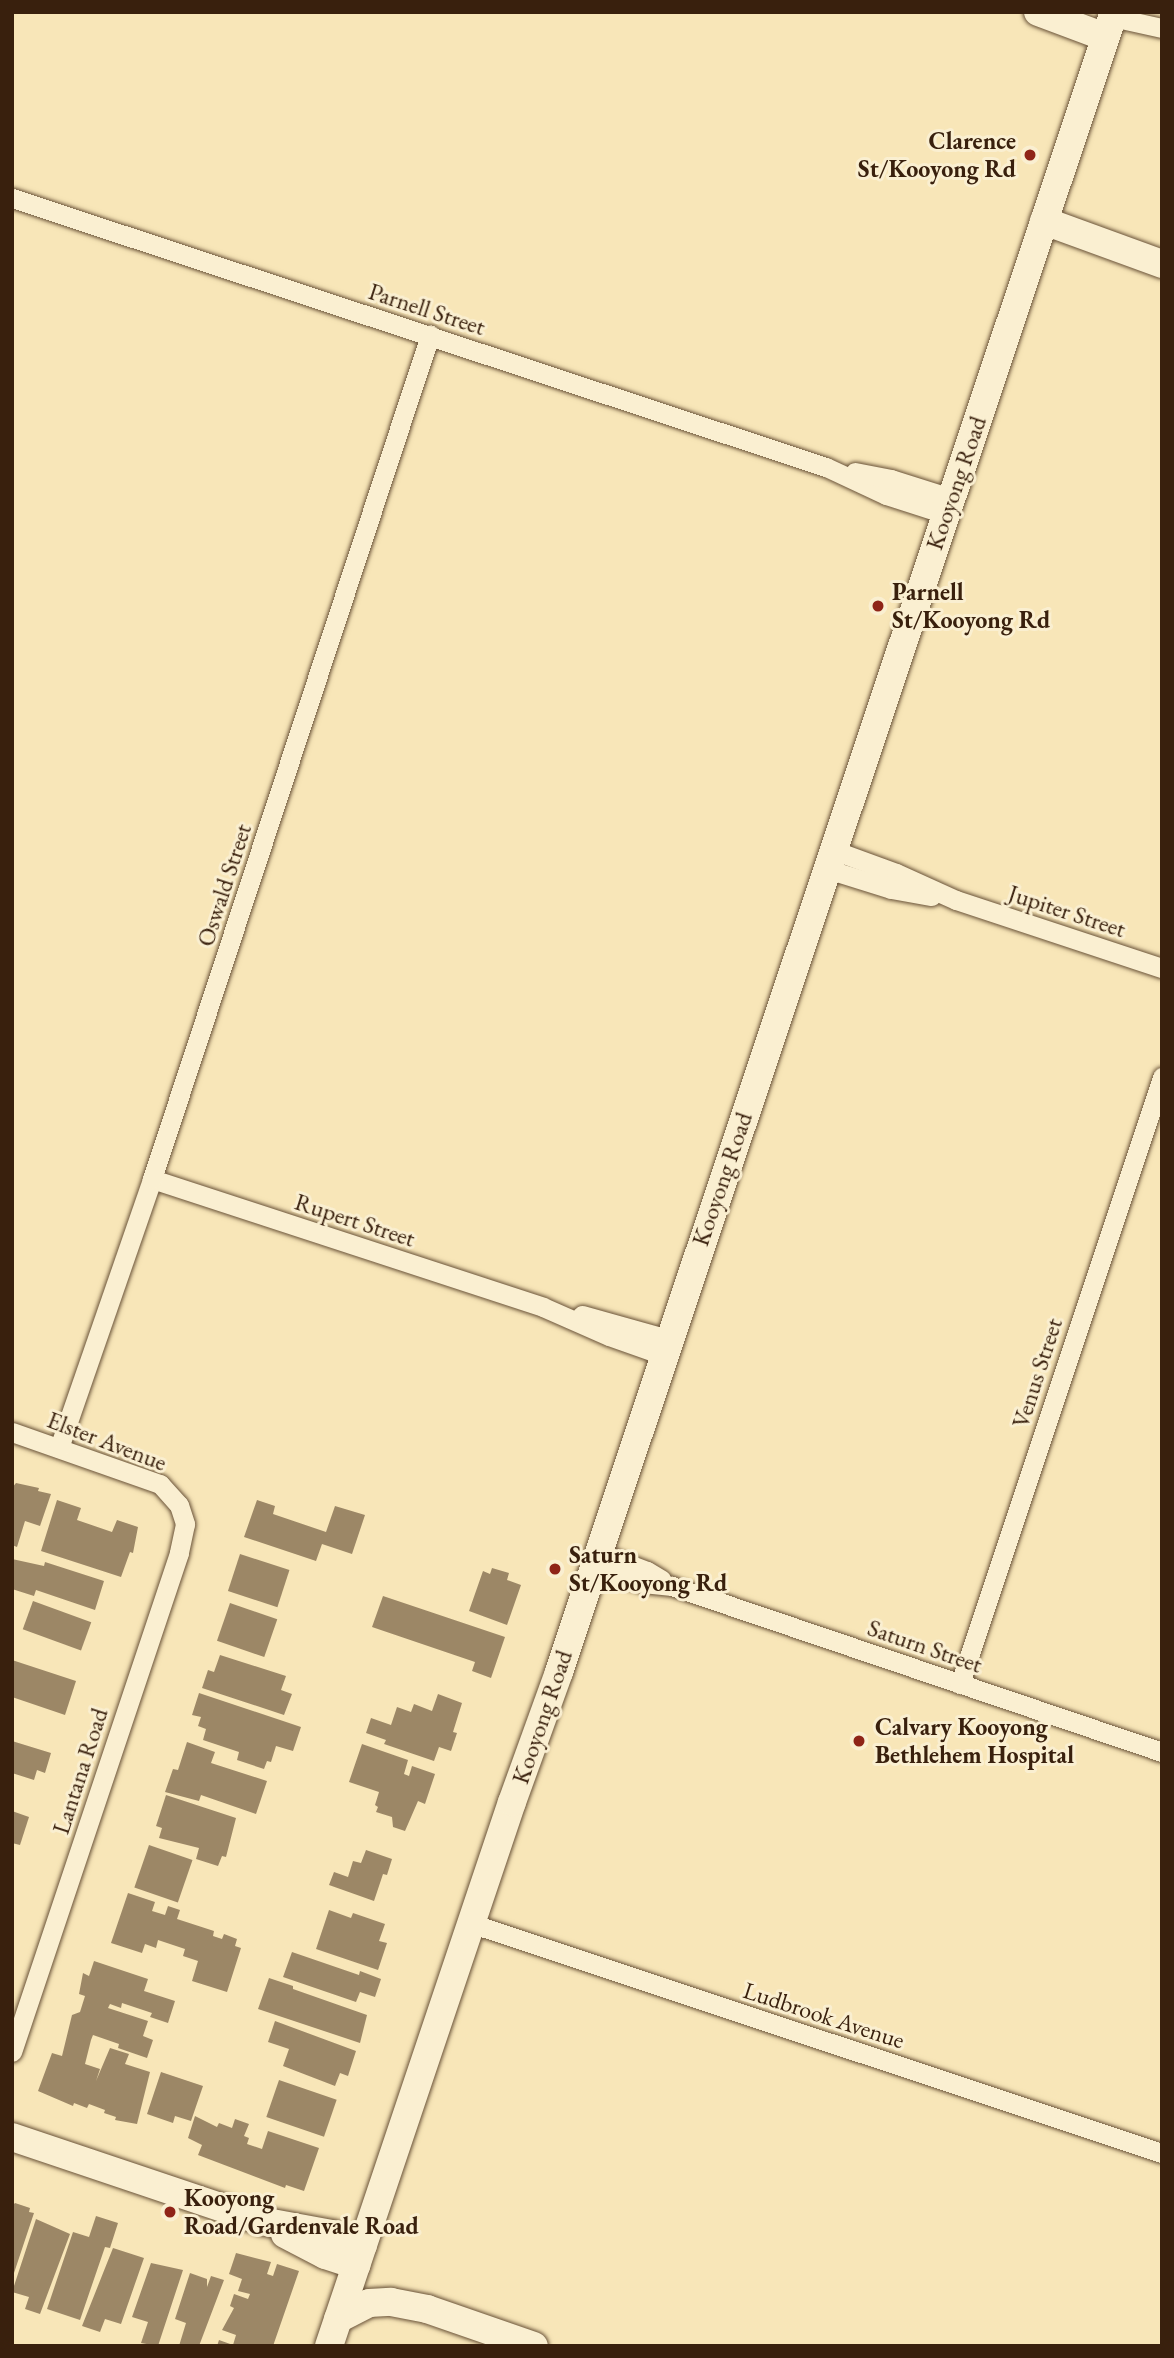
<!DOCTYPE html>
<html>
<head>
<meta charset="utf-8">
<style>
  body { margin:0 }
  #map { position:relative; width:1174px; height:2358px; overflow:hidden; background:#f8e6b8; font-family:"EB Garamond",serif }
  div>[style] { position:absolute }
  .building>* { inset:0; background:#9c8766; transform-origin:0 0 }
  .roads { filter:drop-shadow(0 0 2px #695238) drop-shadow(0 0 2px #695238) }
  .street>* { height:19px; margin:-9.5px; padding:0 9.5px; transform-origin:9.5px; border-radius:9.5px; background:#faefd1 }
  .secondary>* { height:28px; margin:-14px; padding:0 14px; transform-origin:14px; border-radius:14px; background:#faefd1 }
  .dots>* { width:19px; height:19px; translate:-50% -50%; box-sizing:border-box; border:4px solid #faefd1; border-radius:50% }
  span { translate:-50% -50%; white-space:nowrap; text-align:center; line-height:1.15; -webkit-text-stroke:6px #faefd1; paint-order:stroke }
  .poi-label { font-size:24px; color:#39200d; font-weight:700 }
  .right { translate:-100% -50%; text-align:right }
  .left { translate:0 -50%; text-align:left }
  .street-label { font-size:24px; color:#39200d }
  .frame { position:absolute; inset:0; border:14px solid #39200d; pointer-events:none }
</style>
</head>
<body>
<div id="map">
  <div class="building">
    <i style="clip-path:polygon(16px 1483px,39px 1488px,38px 1491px,51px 1494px,40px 1526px,25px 1521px,17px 1547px,12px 1545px,12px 1488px)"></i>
    <i style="clip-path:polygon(57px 1500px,81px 1508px,77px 1520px,112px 1532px,117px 1520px,138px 1527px,133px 1553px,130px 1552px,121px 1577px,41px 1551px)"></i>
    <i style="clip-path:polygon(257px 1500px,275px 1506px,273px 1514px,326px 1532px,335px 1506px,365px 1515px,352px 1554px,322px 1544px,316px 1561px,244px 1537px)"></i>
    <i style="left:240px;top:1554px;width:52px;height:39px;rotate:18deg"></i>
    <i style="clip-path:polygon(12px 1559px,44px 1566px,45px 1562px,104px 1581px,95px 1610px,36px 1590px,34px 1596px,12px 1589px)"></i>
    <i style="clip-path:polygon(492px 1568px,509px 1573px,507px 1580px,521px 1585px,507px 1625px,469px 1611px,483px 1571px,490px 1574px)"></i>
    <i style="clip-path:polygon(383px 1596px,505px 1637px,491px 1678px,472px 1671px,475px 1662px,372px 1627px)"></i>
    <i style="left:33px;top:1601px;width:62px;height:30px;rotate:20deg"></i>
    <i style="left:230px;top:1603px;width:50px;height:40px;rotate:19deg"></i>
    <i style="clip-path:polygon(220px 1655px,286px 1676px,281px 1690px,292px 1694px,284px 1715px,202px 1688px,208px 1670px,214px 1672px)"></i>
    <i style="clip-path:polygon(12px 1660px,76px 1681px,65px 1715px,12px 1697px)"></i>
    <i style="clip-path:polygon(199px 1693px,301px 1727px,293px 1751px,276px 1746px,271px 1762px,267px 1761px,264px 1769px,237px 1760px,239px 1752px,203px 1740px,206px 1729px,198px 1726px,201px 1717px,192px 1715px)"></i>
    <i style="clip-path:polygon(438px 1694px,462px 1703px,453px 1732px,457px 1733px,451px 1751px,439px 1747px,434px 1761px,384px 1744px,386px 1740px,366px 1733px,371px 1718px,391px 1725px,397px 1707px,411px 1712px,414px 1704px,432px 1711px)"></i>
    <i style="clip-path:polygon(12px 1741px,51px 1753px,45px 1773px,37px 1770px,34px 1780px,12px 1773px)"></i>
    <i style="clip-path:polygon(187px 1742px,215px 1752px,211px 1763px,267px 1781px,256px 1814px,201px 1795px,199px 1801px,165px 1792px,173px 1769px,178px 1770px)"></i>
    <i style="clip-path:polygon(362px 1744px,408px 1760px,404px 1774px,409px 1776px,412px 1766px,435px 1774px,425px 1804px,418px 1801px,405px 1831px,393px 1827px,392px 1817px,376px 1812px,378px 1807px,375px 1805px,379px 1792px,349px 1782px)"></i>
    <i style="clip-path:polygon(166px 1795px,236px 1818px,226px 1857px,222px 1856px,218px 1866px,196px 1859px,199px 1848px,159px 1838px,162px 1828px,156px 1826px)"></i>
    <i style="clip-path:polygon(12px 1811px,29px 1817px,20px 1845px,12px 1843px)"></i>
    <i style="left:149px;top:1845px;width:46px;height:45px;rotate:19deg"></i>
    <i style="clip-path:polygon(366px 1850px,392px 1859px,387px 1875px,383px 1874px,374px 1901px,329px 1885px,334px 1872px,348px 1877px,353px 1861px,361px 1863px)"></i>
    <i style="clip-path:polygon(128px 1893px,155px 1902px,152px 1911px,165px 1915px,168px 1906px,180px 1910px,177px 1919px,214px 1931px,213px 1936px,222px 1939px,224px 1934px,237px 1939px,235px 1946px,241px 1948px,227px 1992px,192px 1981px,198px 1961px,183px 1956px,185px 1949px,158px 1940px,156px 1948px,145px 1944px,142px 1953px,111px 1943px)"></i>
    <i style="clip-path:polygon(329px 1910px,351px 1918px,353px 1913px,385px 1924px,379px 1941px,387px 1943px,378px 1970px,316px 1949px)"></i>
    <i style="clip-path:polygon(292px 1952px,359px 1975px,360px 1971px,381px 1979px,375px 1997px,360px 1992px,356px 2002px,283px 1977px)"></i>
    <i style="clip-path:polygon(94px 1961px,148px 1979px,144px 1991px,175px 2001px,168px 2023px,150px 2017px,152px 2013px,122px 2003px,121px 2008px,110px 2004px,108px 2008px,148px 2021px,143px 2036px,153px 2040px,147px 2058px,118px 2048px,119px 2044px,93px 2035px,91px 2040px,85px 2064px,100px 2069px,96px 2081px,110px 2048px,129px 2054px,125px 2064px,150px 2072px,137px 2124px,115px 2120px,116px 2117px,104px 2113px,105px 2110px,89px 2104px,87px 2108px,74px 2103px,73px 2106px,38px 2091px,52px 2053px,62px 2056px,72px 2015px,80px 2012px,85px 1996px,79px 1994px,83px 1973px,89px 1976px)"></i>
    <i style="clip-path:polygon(269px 1978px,293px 1986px,293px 1989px,367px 2015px,360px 2043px,258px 2009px)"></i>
    <i style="clip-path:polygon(275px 2021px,356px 2051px,348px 2076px,340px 2073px,335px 2086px,283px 2066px,289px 2049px,268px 2042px)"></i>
    <i style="clip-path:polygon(161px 2072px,203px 2086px,191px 2121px,175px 2116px,173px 2123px,147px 2114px)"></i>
    <i style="left:279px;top:2080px;width:61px;height:39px;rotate:19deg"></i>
    <i style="clip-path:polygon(195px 2116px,217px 2127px,219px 2123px,232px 2128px,235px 2119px,249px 2124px,244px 2136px,249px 2138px,247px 2144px,262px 2149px,268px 2131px,319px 2148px,304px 2191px,286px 2185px,285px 2188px,198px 2155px,202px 2145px,188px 2138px)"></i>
    <i style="clip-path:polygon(15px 2203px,30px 2208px,29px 2212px,34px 2213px,13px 2276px,12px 2206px)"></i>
    <i style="clip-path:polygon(96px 2216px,118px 2223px,110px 2248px,105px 2247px,80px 2320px,47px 2309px,73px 2232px,89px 2237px)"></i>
    <i style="clip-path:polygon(36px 2219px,70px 2234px,40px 2314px,25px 2309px,29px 2297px,12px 2292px)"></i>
    <i style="clip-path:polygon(113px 2248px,144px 2258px,121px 2324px,105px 2319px,100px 2332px,82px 2326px)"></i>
    <i style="clip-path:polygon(236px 2253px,271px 2262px,267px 2274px,273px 2276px,277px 2264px,299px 2271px,273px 2346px,217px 2346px,219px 2340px,233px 2345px,236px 2335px,222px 2330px,234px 2308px,230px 2306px,234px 2294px,248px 2299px,250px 2294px,238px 2291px,242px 2279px,229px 2274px)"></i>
    <i style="clip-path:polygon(151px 2263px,183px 2270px,158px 2346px,141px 2343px,148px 2322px,132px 2317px)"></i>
    <i style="clip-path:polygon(190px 2273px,207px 2279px,207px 2287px,211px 2276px,224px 2280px,199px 2346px,179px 2346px,186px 2323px,175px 2319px)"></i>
  </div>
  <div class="roads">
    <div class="street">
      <i style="left:1112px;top:17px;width:51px;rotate:12.4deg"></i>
      <i style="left:12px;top:198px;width:857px;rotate:18.29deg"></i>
      <i style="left:826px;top:467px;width:66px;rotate:25deg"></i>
      <i style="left:886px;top:495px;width:62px;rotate:17.9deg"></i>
      <i style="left:855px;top:472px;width:37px;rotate:11deg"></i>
      <i style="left:891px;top:479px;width:63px;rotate:17.6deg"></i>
      <i style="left:833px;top:850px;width:67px;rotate:20.1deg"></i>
      <i style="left:896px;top:873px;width:66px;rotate:24.2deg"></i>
      <i style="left:956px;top:900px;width:217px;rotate:18.3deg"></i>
      <i style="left:827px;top:869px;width:67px;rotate:17.4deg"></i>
      <i style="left:891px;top:889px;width:41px;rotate:9.9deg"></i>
      <i style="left:152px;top:1179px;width:411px;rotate:18.1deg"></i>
      <i style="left:543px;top:1307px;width:72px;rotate:23.7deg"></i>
      <i style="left:609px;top:1336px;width:57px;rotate:19.4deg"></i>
      <i style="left:582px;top:1315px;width:89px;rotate:15.6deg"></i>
      <i style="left:12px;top:1432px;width:157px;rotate:19.4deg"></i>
      <i style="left:160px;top:1484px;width:28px;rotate:48deg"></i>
      <i style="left:179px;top:1505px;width:20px;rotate:72deg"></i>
      <i style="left:185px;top:1524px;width:30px;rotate:102deg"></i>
      <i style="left:179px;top:1553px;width:526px;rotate:108.5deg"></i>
      <i style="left:59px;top:1448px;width:285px;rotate:-70.9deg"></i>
      <i style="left:152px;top:1179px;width:889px;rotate:-71.77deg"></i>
      <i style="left:597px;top:1552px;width:53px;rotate:20.8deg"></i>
      <i style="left:647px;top:1571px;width:17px;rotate:31deg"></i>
      <i style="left:591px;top:1569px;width:54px;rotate:15.1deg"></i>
      <i style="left:643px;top:1583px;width:29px;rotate:6deg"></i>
      <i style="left:672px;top:1586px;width:517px;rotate:18.72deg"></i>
      <i style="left:960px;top:1684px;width:640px;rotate:-71.59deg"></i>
      <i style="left:470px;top:1923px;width:729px;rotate:18.39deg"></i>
    </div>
    <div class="secondary">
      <i style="left:1038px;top:12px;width:72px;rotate:20.5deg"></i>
      <i style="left:1044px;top:221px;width:126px;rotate:20deg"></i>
      <i style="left:12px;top:2137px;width:263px;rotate:18.6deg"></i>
      <i style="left:261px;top:2221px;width:72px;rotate:10.4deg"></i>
      <i style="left:332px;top:2234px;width:33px;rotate:20deg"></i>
      <i style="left:285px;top:2234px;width:45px;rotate:27.7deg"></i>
      <i style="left:325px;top:2255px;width:33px;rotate:18deg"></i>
      <i style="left:338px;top:2319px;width:35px;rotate:-27deg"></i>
      <i style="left:369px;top:2303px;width:22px;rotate:-3deg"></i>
      <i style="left:391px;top:2302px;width:37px;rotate:11deg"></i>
      <i style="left:427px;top:2309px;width:113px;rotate:19.1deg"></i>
      <i style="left:329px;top:2346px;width:574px;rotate:-71.41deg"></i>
      <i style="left:512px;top:1802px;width:138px;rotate:-70.1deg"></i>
      <i style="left:559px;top:1672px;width:1750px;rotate:-71.51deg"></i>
    </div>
  </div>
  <div class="dots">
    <i style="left:1030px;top:155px;background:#8f2418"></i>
    <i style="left:878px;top:606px;background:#8f2418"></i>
    <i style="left:555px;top:1569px;background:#8f2418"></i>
    <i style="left:859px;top:1741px;background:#8f2418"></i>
    <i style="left:170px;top:2212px;background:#8f2418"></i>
  </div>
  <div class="poi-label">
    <span class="right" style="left:1016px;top:155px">Clarence<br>St/Kooyong Rd</span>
    <span class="left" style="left:892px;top:606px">Parnell<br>St/Kooyong Rd</span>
    <span class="left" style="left:569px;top:1569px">Saturn<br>St/Kooyong Rd</span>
    <span class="left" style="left:875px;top:1741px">Calvary Kooyong<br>Bethlehem Hospital</span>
    <span class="left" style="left:184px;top:2212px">Kooyong<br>Road/Gardenvale Road</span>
  </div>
  <div class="street-label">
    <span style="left:427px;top:309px;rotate:18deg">Parnell Street</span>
    <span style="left:956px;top:483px;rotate:-71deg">Kooyong Road</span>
    <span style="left:224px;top:885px;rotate:-72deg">Oswald Street</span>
    <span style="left:1067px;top:911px;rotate:18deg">Jupiter Street</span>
    <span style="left:722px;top:1179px;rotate:-71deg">Kooyong Road</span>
    <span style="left:355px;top:1220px;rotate:18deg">Rupert Street</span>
    <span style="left:1037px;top:1373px;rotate:-72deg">Venus Street</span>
    <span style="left:107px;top:1441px;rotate:21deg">Elster Avenue</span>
    <span style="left:925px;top:1646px;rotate:19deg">Saturn Street</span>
    <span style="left:542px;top:1717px;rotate:-71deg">Kooyong Road</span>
    <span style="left:80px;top:1771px;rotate:-72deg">Lantana Road</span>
    <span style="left:824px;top:2015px;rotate:18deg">Ludbrook Avenue</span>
  </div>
  <div class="frame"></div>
</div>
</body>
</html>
